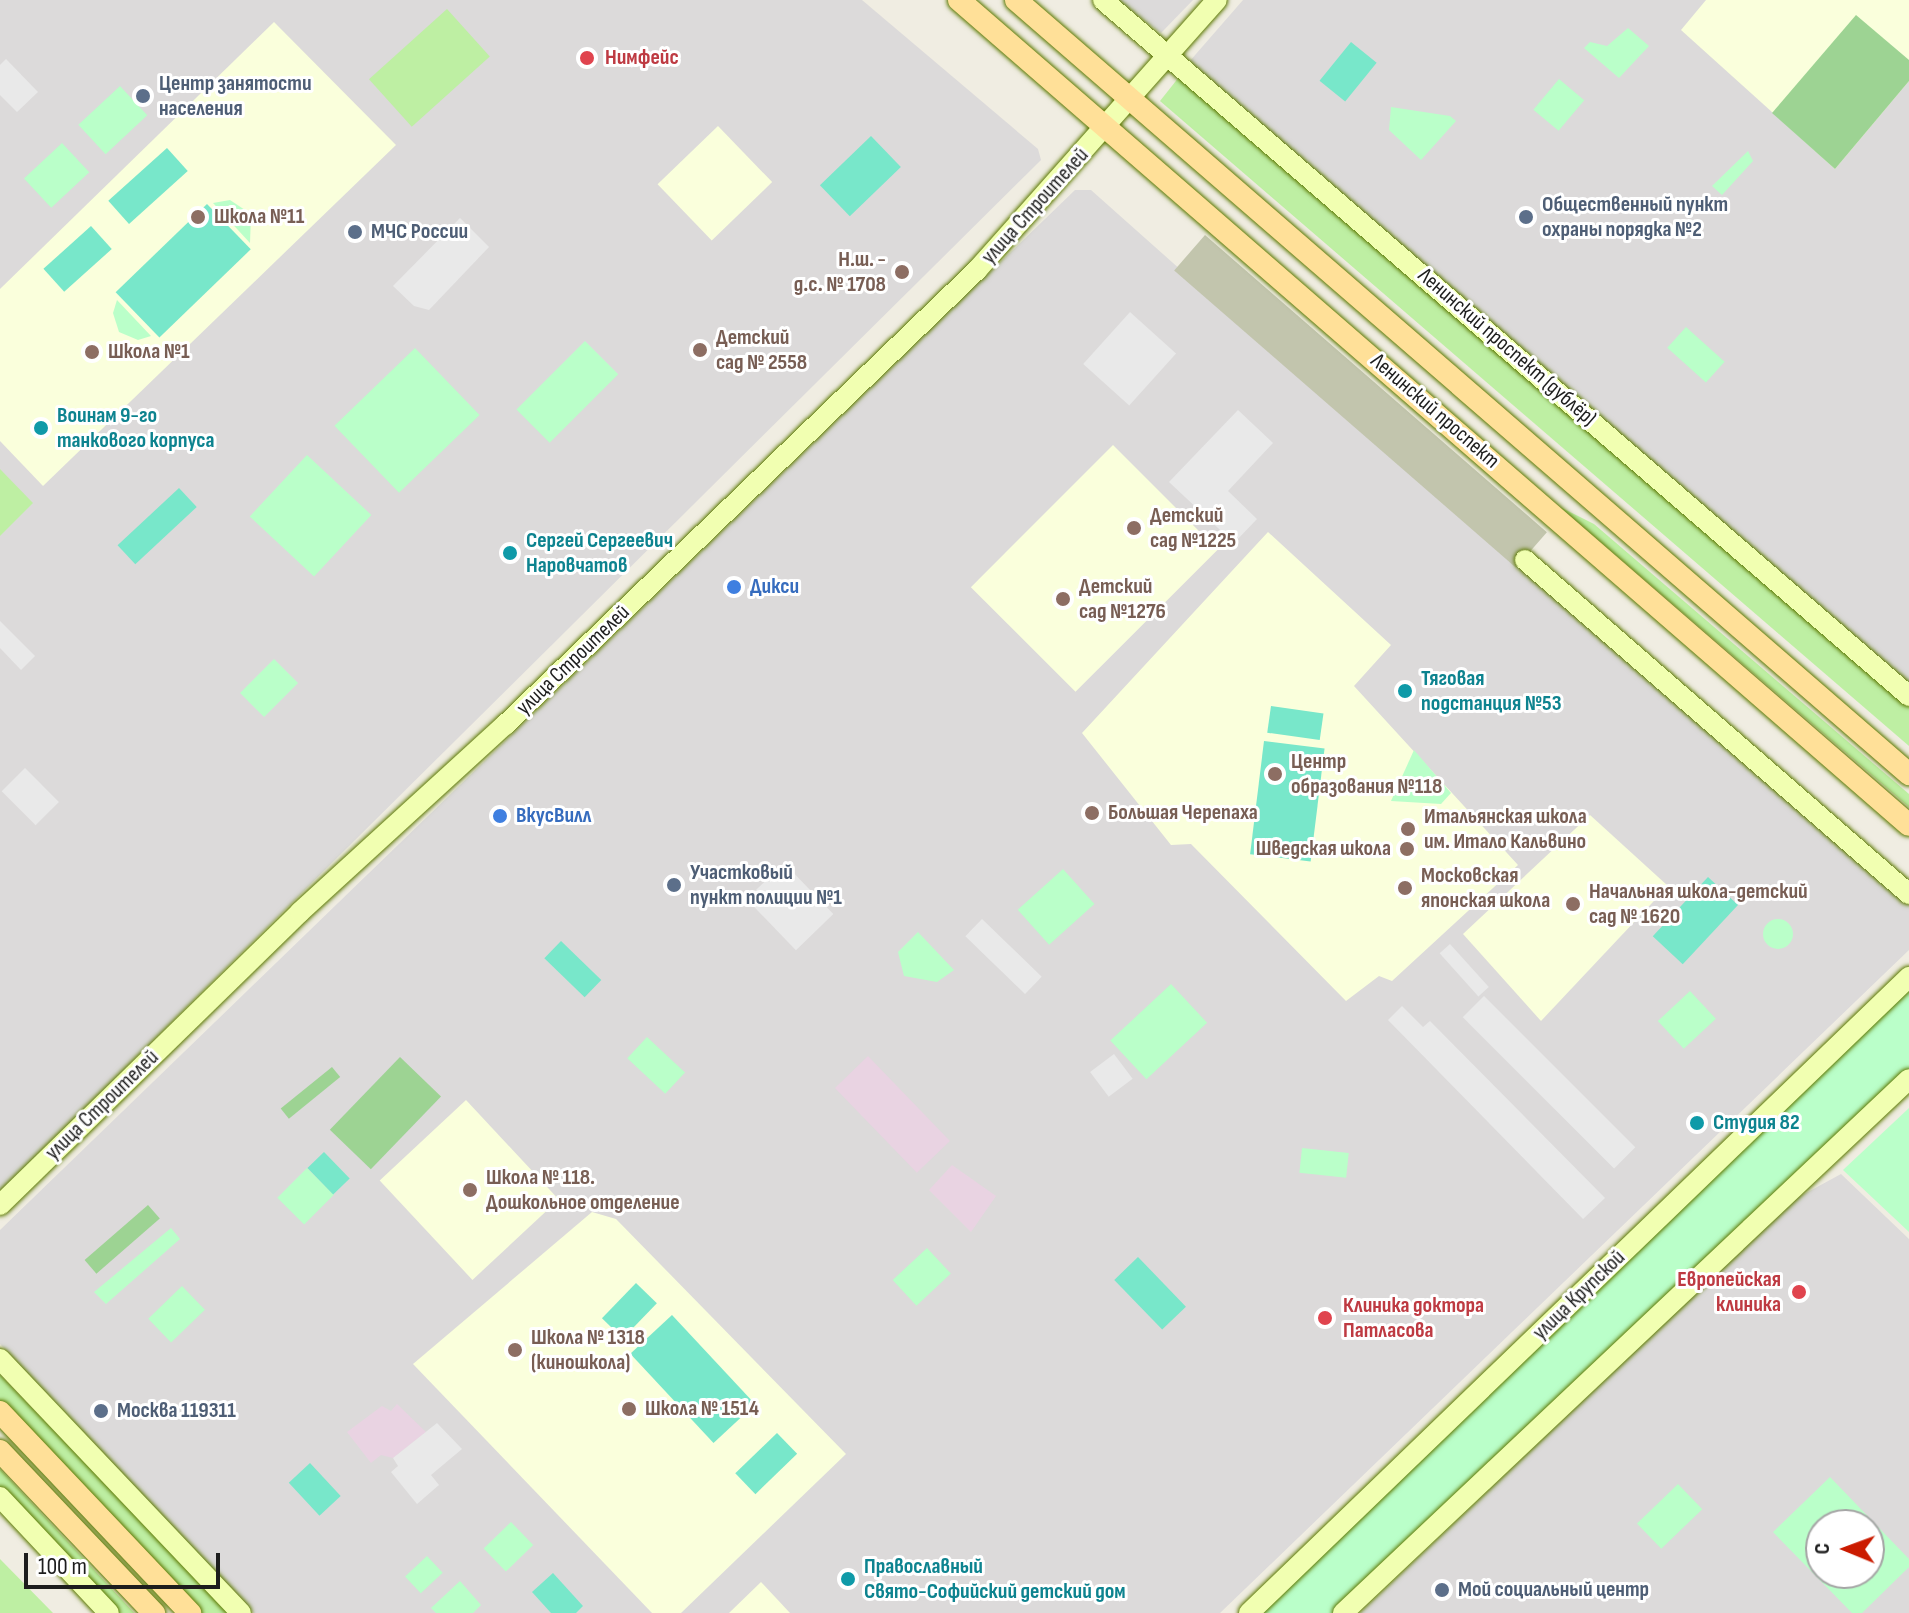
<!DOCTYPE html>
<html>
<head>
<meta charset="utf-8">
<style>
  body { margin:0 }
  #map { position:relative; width:1909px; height:1613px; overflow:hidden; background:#f0ede2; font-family:"Sofia Sans Condensed",sans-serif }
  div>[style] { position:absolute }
  .residential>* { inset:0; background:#dcdada }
  .industrial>* { inset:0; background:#e9d3e2; transform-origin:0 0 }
  .education>* { inset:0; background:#faffdc; transform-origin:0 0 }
  .construction>* { inset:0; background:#c2c5ad; transform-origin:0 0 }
  .grass>* { inset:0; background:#beefa3; transform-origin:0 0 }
  .forest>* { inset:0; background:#9dd393; transform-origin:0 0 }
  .park>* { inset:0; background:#baffc9; transform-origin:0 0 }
  .round { border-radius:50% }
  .pitch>* { inset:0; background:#78e7ca; transform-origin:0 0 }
  .parking>* { inset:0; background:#e9e9e9; transform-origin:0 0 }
  .roads { filter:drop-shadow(0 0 2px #5c7900) drop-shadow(0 0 2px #5c7900) }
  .secondary>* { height:20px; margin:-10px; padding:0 10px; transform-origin:10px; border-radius:10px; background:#f1ffb1 }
  .primary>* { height:22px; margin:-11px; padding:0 11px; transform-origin:11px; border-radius:11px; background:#ffe098 }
  .dots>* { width:22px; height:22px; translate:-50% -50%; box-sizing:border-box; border:4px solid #fff; border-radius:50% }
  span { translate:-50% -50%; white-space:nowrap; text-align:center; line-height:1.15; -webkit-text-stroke:6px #fff; paint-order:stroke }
  .health-label { font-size:22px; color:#be3a42; font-weight:700 }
  .left { translate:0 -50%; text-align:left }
  .right { translate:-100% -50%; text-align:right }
  .service-label { font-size:22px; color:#4e5e75; font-weight:700 }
  .street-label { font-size:22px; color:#1d1d1d }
  .education-label { font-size:22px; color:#785e54; font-weight:700 }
  .culture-label { font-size:22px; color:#0d838f; font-weight:700 }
  .shop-label { font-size:22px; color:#366cbe; font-weight:700 }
  .north { position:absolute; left:1805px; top:1509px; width:80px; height:80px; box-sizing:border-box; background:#fff; border:2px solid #a5a5a5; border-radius:50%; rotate:271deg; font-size:22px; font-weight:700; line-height:32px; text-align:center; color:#1d1d1d }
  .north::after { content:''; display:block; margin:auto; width:28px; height:36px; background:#cb1b00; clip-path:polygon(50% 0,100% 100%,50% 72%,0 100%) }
  .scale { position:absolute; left:24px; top:1553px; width:196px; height:36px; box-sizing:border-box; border:4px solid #1d1d1d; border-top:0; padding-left:10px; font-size:24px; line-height:28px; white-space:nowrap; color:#1d1d1d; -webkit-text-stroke:6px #fff; paint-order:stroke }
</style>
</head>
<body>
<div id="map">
  <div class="residential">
    <i style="clip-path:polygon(0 0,862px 0,1038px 149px,1041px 160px,0 1192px)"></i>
    <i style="clip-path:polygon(1117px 0,1193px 0,1161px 33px)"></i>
    <i style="clip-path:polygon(1243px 0,1909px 0,1909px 688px,1189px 62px)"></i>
    <i style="clip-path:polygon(1075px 190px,1091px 190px,1400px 465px,1909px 905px,1909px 950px,1220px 1613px,254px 1613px,0 1344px,0 1230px)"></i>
    <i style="clip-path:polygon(evenodd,1841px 1174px,1909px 1239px,1909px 1613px,1360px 1613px,1795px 1199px,1841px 1174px,1821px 1525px,1869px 1525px,1869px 1573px,1821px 1573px,1821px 1525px)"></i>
  </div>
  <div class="industrial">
    <i style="left:868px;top:1056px;width:118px;height:46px;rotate:46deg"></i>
    <i style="clip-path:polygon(952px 1165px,996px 1196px,971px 1232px,929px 1190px)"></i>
    <i style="clip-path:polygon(397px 1404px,426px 1432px,393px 1458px,381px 1455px,371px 1463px,347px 1432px,382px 1406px,391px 1411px)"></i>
  </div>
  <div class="education">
    <i style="clip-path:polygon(1706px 0,1909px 0,1909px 81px,1835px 169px,1681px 30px)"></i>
    <i style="clip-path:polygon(274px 22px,396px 145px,43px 486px,0 441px,0 289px)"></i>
    <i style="left:718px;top:126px;width:78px;height:84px;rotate:46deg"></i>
    <i style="left:1113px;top:445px;width:148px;height:201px;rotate:45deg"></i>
    <i style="clip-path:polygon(1268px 532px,1391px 645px,1354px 686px,1518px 865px,1392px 981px,1379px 976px,1346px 1001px,1191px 844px,1171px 845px,1082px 733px)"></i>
    <i style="clip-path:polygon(1590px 815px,1668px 886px,1541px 1021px,1463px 934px)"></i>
    <i style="left:466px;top:1100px;width:136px;height:118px;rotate:47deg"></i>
    <i style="clip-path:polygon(592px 1212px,616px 1219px,846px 1454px,681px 1613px,652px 1613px,413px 1364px)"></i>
    <i style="clip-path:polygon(761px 1582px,790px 1613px,729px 1613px)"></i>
  </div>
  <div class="construction">
    <i style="left:1205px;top:235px;width:453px;height:47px;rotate:41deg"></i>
  </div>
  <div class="grass">
    <i style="left:447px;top:9px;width:64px;height:105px;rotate:48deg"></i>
    <i style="clip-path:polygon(1183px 72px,1909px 703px,1909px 746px,1160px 101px)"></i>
    <i style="clip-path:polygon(0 469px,33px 503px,0 536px)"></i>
    <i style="clip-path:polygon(1560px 507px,1594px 524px,1909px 794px,1909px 807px)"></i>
    <i style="left:0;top:1375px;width:329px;height:21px;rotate:46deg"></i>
    <i style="left:0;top:1469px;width:198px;height:17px;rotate:47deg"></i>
    <i style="clip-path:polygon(0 1559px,53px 1613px,0 1613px)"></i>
  </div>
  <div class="forest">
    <i style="clip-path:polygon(1856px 15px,1909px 60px,1909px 81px,1835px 169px,1772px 113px)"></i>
    <i style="left:400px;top:1057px;width:57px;height:101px;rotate:44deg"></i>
    <i style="left:332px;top:1067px;width:13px;height:66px;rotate:51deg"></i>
    <i style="left:148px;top:1205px;width:18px;height:84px;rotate:49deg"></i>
  </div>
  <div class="park">
    <i style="clip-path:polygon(1628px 28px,1649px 46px,1619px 78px,1584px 48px,1590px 42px,1607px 46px)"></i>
    <i style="left:1559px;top:79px;width:33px;height:40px;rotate:40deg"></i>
    <i style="left:120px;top:86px;width:40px;height:57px;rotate:47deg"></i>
    <i style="clip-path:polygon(1391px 107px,1450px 116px,1456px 121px,1421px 160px,1389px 130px)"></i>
    <i style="left:62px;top:143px;width:40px;height:52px;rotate:47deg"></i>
    <i style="clip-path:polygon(1748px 151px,1753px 161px,1722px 195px,1712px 186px)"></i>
    <i style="clip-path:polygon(230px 200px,251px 214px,250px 243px,213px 203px)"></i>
    <i style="clip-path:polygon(117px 300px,151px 336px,138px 340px,119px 332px,113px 313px)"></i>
    <i style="left:1686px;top:327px;width:52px;height:28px;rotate:42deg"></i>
    <i style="left:585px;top:341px;width:47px;height:97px;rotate:45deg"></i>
    <i style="left:415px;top:348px;width:93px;height:112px;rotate:46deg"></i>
    <i style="left:307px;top:455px;width:88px;height:84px;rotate:43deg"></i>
    <i style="left:274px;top:659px;width:34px;height:48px;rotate:45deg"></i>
    <i style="clip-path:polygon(1414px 750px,1451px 793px,1441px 804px,1391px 801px)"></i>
    <i style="left:1063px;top:869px;width:47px;height:61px;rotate:48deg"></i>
    <i class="round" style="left:1763px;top:919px;width:30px;height:30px"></i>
    <i style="clip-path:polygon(918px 932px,954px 970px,937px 982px,904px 976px,898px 952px)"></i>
    <i style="left:1171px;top:984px;width:53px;height:83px;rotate:47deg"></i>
    <i style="clip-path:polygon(1909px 990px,1909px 1071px,1337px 1613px,1257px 1613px)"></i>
    <i style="left:1690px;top:991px;width:38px;height:44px;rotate:47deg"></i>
    <i style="left:647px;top:1037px;width:52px;height:29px;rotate:43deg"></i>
    <i style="clip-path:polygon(1909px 1108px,1909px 1232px,1843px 1170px)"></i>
    <i style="left:1302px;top:1148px;width:47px;height:25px;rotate:6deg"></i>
    <i style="left:307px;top:1168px;width:38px;height:42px;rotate:45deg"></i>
    <i style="clip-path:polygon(171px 1228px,180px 1239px,106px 1304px,94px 1292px)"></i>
    <i style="left:927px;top:1248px;width:35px;height:47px;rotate:47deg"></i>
    <i style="left:182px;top:1286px;width:33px;height:47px;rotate:46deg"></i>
    <i style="clip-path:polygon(evenodd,1830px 1477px,1909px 1559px,1909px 1567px,1862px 1613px,1852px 1613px,1773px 1532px,1830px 1477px,1821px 1525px,1869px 1525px,1869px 1573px,1821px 1573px,1821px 1525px)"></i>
    <i style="left:1678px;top:1484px;width:35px;height:57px;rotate:46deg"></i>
    <i style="left:511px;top:1522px;width:32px;height:38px;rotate:46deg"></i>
    <i style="left:427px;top:1556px;width:23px;height:30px;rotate:47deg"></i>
    <i style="clip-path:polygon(460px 1581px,481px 1605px,473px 1613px,436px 1613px,431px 1608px)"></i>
  </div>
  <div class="pitch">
    <i style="left:1351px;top:42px;width:33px;height:50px;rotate:39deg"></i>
    <i style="left:871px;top:136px;width:43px;height:71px;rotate:46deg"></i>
    <i style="left:167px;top:148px;width:31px;height:79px;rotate:48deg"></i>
    <i style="left:207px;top:204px;width:63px;height:127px;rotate:46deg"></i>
    <i style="left:91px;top:226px;width:31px;height:64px;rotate:48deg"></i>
    <i style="left:179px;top:488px;width:26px;height:84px;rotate:47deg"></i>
    <i style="left:1271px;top:706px;width:53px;height:27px;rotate:8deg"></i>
    <i style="left:1264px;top:741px;width:61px;height:114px;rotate:7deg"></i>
    <i style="left:1708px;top:877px;width:41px;height:81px;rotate:43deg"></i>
    <i style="left:561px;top:941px;width:56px;height:24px;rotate:44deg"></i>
    <i style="left:324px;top:1152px;width:37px;height:23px;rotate:46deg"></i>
    <i style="left:1138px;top:1257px;width:69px;height:33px;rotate:46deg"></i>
    <i style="left:636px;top:1283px;width:29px;height:49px;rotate:44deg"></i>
    <i style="left:672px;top:1315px;width:122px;height:57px;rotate:47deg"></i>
    <i style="left:777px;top:1433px;width:29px;height:58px;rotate:46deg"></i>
    <i style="left:310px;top:1463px;width:45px;height:29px;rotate:47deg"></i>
    <i style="clip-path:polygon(553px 1573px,583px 1606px,576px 1613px,551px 1613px,532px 1592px)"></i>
  </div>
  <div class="parking">
    <i style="clip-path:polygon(6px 59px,38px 92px,17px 112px,0 95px,0 65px)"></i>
    <i style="clip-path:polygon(460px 218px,489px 247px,429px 310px,414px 306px,393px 286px)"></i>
    <i style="left:1130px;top:312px;width:62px;height:70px;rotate:42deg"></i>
    <i style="clip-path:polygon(1238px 410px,1273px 443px,1228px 491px,1257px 519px,1234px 543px,1169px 482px)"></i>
    <i style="clip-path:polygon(0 621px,35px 656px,21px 670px,0 648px)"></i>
    <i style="left:25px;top:768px;width:48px;height:33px;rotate:45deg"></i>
    <i style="left:784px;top:863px;width:71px;height:52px;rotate:46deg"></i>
    <i style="left:982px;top:919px;width:83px;height:24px;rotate:44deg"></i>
    <i style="left:1450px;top:944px;width:58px;height:14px;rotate:48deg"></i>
    <i style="left:1484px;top:996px;width:214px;height:30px;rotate:45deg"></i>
    <i style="clip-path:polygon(1402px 1006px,1423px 1027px,1430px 1021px,1605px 1198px,1583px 1219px,1388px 1020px)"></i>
    <i style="left:1114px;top:1054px;width:31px;height:30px;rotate:53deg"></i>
    <i style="clip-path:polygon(437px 1423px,462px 1449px,431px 1475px,439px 1485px,417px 1504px,391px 1472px,398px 1466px,393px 1458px)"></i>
  </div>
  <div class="roads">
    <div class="secondary">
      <i style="left:1103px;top:0;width:1065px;rotate:40.81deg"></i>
      <i style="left:1525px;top:560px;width:509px;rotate:41.02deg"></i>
      <i style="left:0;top:1205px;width:419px;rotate:-44.3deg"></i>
      <i style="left:300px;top:912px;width:277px;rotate:-42.4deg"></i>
      <i style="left:505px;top:725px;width:656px;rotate:-43.95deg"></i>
      <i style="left:977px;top:270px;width:361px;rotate:-48.4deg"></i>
      <i style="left:0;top:1359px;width:350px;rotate:46.5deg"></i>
      <i style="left:0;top:1497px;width:159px;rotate:46.8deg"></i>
      <i style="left:1249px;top:1613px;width:917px;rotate:-43.94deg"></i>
      <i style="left:1343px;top:1613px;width:778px;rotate:-43.33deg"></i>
    </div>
    <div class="primary">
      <i style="left:959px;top:0;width:1258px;rotate:40.97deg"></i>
      <i style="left:1016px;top:0;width:1182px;rotate:40.92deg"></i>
      <i style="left:0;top:1412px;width:277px;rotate:46.6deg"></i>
      <i style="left:0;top:1451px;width:224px;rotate:46.5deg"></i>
    </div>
  </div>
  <div class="dots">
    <i style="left:587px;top:58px;background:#e0444e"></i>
    <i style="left:143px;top:96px;background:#5c6f8a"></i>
    <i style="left:198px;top:217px;background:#8d6e63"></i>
    <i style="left:1526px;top:217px;background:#5c6f8a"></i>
    <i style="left:355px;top:232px;background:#5c6f8a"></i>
    <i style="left:902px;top:272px;background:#8d6e63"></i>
    <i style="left:700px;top:350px;background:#8d6e63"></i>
    <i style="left:92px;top:352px;background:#8d6e63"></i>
    <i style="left:41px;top:428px;background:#0f9aa8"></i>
    <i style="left:1134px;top:528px;background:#8d6e63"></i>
    <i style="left:510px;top:553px;background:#0f9aa8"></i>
    <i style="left:734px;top:587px;background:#3f7fe0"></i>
    <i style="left:1063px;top:599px;background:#8d6e63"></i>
    <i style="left:1405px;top:691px;background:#0f9aa8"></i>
    <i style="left:1275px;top:774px;background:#8d6e63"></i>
    <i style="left:1092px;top:813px;background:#8d6e63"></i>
    <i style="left:500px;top:816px;background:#3f7fe0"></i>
    <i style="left:1408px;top:829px;background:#8d6e63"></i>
    <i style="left:1407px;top:849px;background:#8d6e63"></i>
    <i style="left:674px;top:885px;background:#5c6f8a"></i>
    <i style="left:1405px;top:888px;background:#8d6e63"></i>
    <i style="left:1573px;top:904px;background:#8d6e63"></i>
    <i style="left:1697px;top:1123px;background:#0f9aa8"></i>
    <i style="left:470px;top:1190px;background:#8d6e63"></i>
    <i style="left:1799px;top:1292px;background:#e0444e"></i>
    <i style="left:1325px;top:1318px;background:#e0444e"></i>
    <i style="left:515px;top:1350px;background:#8d6e63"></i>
    <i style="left:629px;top:1409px;background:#8d6e63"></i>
    <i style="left:101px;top:1411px;background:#5c6f8a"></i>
    <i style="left:848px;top:1579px;background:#0f9aa8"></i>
    <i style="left:1442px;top:1590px;background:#5c6f8a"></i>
  </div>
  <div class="health-label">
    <span class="left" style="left:605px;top:58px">Нимфейс</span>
    <span class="right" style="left:1781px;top:1292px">Европейская<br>клиника</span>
    <span class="left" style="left:1343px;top:1318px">Клиника доктора<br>Патласова</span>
  </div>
  <div class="service-label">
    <span class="left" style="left:159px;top:96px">Центр занятости<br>населения</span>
    <span class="left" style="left:1542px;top:217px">Общественный пункт<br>охраны порядка №2</span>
    <span class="left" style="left:371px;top:232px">МЧС России</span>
    <span class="left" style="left:690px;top:885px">Участковый<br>пункт полиции №1</span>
    <span class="left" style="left:117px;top:1411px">Москва 119311</span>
    <span class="left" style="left:1458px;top:1590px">Мой социальный центр</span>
  </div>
  <div class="street-label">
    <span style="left:1035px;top:206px;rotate:-48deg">улица Строителей</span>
    <span style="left:1507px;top:347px;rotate:41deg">Ленинский проспект (дублёр)</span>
    <span style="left:1435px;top:411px;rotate:41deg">Ленинский проспект</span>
    <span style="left:573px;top:660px;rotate:-44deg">улица Строителей</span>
    <span style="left:102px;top:1105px;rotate:-44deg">улица Строителей</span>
    <span style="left:1579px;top:1295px;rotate:-44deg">улица Крупской</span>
  </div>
  <div class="education-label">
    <span class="left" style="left:214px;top:217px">Школа №11</span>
    <span class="right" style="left:886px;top:272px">Н.ш. -<br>д.с. № 1708</span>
    <span class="left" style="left:716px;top:350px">Детский<br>сад № 2558</span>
    <span class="left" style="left:108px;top:352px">Школа №1</span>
    <span class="left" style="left:1150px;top:528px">Детский<br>сад №1225</span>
    <span class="left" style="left:1079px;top:599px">Детский<br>сад №1276</span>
    <span class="left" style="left:1291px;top:774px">Центр<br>образования №118</span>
    <span class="left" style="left:1108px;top:813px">Большая Черепаха</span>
    <span class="left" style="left:1424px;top:829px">Итальянская школа<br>им. Итало Кальвино</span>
    <span class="right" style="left:1391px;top:849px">Шведская школа</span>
    <span class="left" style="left:1421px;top:888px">Московская<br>японская школа</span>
    <span class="left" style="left:1589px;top:904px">Начальная школа-детский<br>сад № 1620</span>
    <span class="left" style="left:486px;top:1190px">Школа № 118.<br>Дошкольное отделение</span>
    <span class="left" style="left:531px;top:1350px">Школа № 1318<br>(киношкола)</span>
    <span class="left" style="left:645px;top:1409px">Школа № 1514</span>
  </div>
  <div class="culture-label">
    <span class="left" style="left:57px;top:428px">Воинам 9-го<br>танкового корпуса</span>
    <span class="left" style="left:526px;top:553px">Сергей Сергеевич<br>Наровчатов</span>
    <span class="left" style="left:1421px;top:691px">Тяговая<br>подстанция №53</span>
    <span class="left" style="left:1713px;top:1123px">Студия 82</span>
    <span class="left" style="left:864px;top:1579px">Православный<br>Свято-Софийский детский дом</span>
  </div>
  <div class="shop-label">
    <span class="left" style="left:750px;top:587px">Дикси</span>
    <span class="left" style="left:516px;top:816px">ВкусВилл</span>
  </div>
  <div class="north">С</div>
  <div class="scale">100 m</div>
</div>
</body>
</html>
